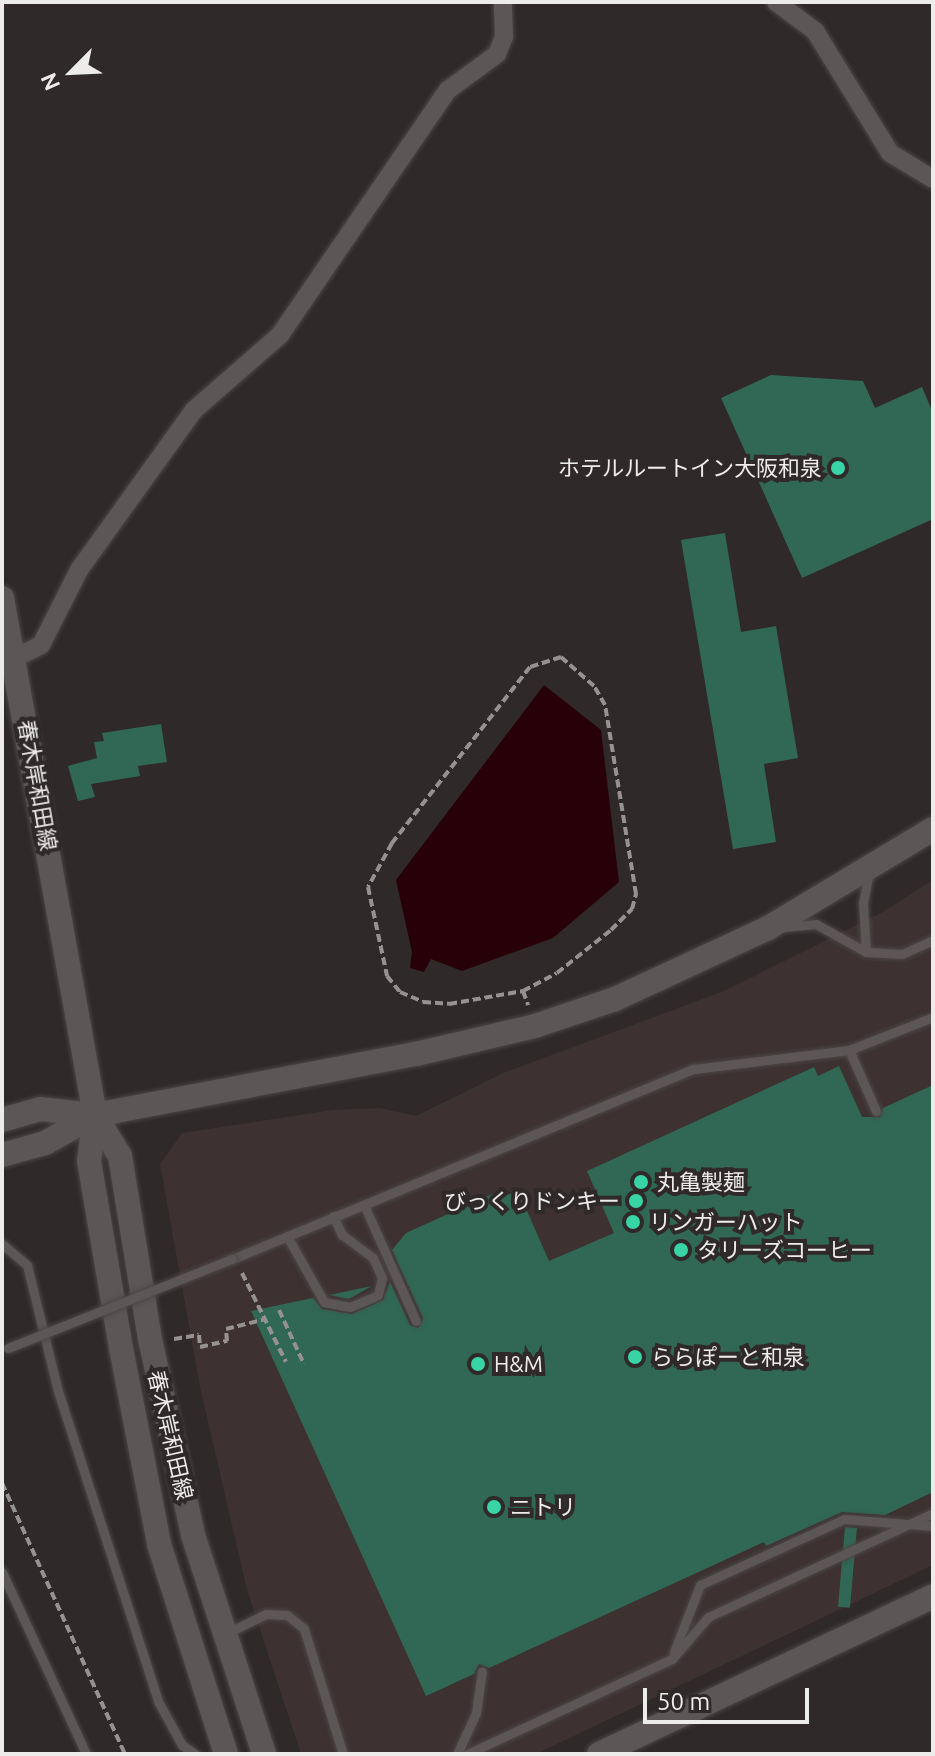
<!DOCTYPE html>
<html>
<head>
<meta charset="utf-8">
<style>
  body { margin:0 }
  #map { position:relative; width:935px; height:1756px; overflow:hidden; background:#2f2929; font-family:Ubuntu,"Noto Sans JP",sans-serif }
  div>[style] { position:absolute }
  .built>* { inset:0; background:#3d3132 }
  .water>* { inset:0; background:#280108 }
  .building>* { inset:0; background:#316855; transform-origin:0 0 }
  .path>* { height:4px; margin-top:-2px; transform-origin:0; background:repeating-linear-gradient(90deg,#969292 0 8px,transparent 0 12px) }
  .roads { filter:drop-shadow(0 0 2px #4b4646) drop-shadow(0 0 2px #4b4646) }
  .lane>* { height:9px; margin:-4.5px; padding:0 4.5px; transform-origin:4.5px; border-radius:4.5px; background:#5c5656 }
  .street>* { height:18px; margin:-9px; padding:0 9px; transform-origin:9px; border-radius:9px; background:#5c5656 }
  .secondary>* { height:24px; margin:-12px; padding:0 12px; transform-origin:12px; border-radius:12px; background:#5c5656 }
  .bridges { filter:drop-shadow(0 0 2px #4b4646) drop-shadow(0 0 2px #4b4646) }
  .lane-bridge>* { height:9px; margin:-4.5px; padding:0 4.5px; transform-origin:4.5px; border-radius:4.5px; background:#5c5656 }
  .dots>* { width:22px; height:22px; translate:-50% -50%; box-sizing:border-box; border:4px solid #2f2929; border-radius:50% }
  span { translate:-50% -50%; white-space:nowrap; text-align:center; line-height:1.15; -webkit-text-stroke:8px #2f2929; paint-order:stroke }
  .poi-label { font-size:22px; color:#eeebeb }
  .right { translate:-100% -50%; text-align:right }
  .left { translate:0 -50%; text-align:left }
  .street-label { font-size:22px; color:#eeebeb }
  .frame { position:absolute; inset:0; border:4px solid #eeebeb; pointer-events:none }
  .north { position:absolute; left:32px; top:32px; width:80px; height:80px; -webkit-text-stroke:6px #2f2929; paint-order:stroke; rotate:246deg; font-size:22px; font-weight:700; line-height:32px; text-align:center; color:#eeebeb }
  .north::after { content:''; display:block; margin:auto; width:28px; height:36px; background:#eeebeb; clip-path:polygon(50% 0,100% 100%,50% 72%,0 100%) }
  .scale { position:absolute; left:643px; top:1688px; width:166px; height:36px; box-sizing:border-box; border:4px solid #eeebeb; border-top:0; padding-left:10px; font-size:24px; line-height:28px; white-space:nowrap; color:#eeebeb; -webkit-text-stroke:6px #2f2929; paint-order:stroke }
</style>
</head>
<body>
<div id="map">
  <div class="built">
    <i style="clip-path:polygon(933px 880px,933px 1565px,536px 1754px,301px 1754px,247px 1590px,200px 1387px,160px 1164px,182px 1133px,332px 1110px,380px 1108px,416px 1116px,503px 1073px,724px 991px,881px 913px)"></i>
  </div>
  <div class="water">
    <i style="clip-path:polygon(544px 685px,601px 730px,619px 882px,553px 938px,462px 971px,431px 959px,424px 972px,410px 968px,412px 952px,396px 880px)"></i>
  </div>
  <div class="building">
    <i style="clip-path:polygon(771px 375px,863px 381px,875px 408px,922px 387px,933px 413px,933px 519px,802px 578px,721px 398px)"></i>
    <i style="clip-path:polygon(725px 533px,741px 632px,776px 626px,798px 758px,764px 764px,776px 842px,733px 849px,681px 540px)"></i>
    <i style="clip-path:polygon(161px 724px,167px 762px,138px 766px,140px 776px,91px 784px,95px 797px,78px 801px,68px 766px,97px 758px,94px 742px,104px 741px,102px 733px)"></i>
    <i style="clip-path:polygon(839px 1066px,862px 1117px,880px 1117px,883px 1108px,933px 1085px,933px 1492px,885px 1515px,842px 1512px,766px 1546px,764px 1542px,489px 1668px,479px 1664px,474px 1674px,426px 1696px,251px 1311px,313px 1298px,322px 1309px,352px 1314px,383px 1300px,390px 1282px,410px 1325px,418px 1328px,423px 1318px,392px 1250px,406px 1233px,497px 1192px,520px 1195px,549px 1261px,614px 1233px,587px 1171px,814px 1067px,818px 1076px)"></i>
    <i style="clip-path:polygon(372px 1286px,349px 1299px,329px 1295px)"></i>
    <i style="left:845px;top:1527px;width:12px;height:80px;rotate:5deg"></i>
  </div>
  <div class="path">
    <i style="left:523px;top:991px;width:38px;rotate:-28deg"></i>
    <i style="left:557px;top:973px;width:69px;rotate:-38.5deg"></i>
    <i style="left:611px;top:930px;width:30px;rotate:-45deg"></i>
    <i style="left:632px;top:909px;width:16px;rotate:-75deg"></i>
    <i style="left:636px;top:894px;width:192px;rotate:-99.3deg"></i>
    <i style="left:605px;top:705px;width:22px;rotate:-120deg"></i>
    <i style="left:594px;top:686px;width:44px;rotate:-138.7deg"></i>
    <i style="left:561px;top:657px;width:33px;rotate:162deg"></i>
    <i style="left:530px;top:667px;width:224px;rotate:128.1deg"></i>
    <i style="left:392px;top:843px;width:50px;rotate:118.6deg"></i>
    <i style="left:368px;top:887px;width:91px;rotate:77.9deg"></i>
    <i style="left:387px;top:976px;width:21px;rotate:51deg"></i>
    <i style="left:400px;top:992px;width:25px;rotate:23deg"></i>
    <i style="left:423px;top:1002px;width:26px;rotate:4deg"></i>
    <i style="left:449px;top:1004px;width:75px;rotate:-10deg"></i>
    <i style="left:523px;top:991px;width:15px;rotate:70deg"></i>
    <i style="left:242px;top:1273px;width:99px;rotate:63.7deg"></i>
    <i style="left:279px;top:1310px;width:60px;rotate:65.2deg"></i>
    <i style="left:174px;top:1339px;width:25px;rotate:-9deg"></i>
    <i style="left:199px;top:1335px;width:12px;rotate:85deg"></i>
    <i style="left:200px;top:1347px;width:28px;rotate:-13deg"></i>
    <i style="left:227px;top:1341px;width:12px;rotate:-95deg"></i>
    <i style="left:226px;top:1329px;width:41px;rotate:-14deg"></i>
    <i style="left:2px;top:1483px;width:298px;rotate:65.6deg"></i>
  </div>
  <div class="roads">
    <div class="lane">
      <i style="left:783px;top:927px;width:33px;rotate:-5deg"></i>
      <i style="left:816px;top:924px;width:57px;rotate:29.2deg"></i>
      <i style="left:866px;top:952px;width:36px;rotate:3deg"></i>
      <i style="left:902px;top:954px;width:34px;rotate:-24deg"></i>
      <i style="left:866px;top:952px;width:49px;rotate:-93.5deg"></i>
      <i style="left:863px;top:903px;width:32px;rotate:-79deg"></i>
      <i style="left:849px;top:1050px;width:67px;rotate:66.1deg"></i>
      <i style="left:364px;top:1205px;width:127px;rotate:65.9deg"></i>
      <i style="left:287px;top:1236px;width:76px;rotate:60.7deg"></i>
      <i style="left:324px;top:1302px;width:26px;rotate:11deg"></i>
      <i style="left:350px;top:1307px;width:30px;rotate:-23deg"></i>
      <i style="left:378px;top:1295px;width:17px;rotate:-77deg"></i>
      <i style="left:382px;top:1278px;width:22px;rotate:-114deg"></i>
      <i style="left:373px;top:1258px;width:39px;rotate:-143deg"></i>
      <i style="left:342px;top:1235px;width:21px;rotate:-115deg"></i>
      <i style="left:2px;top:1244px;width:33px;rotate:40deg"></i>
      <i style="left:27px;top:1265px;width:130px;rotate:76.2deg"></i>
      <i style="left:58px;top:1391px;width:328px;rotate:72.1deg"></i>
      <i style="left:159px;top:1703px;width:48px;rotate:61.3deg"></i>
      <i style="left:182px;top:1745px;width:16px;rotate:35deg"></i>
      <i style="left:232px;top:1259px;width:500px;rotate:-22.4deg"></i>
      <i style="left:694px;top:1069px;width:156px;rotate:-7deg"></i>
      <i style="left:849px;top:1050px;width:90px;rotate:-21.4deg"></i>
      <i style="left:2px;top:1572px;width:200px;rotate:65.2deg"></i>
      <i style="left:227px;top:1633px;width:43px;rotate:-26deg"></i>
      <i style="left:266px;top:1614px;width:21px;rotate:3deg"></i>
      <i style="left:287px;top:1615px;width:22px;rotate:39deg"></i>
      <i style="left:304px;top:1629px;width:131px;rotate:72.7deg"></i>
      <i style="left:674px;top:1652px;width:72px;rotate:-68.8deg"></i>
      <i style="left:700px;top:1585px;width:158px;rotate:-24.6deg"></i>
      <i style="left:844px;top:1519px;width:89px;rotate:4.5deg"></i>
      <i style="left:457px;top:1754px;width:45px;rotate:-65.1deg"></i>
      <i style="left:476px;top:1713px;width:42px;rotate:-81.9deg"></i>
      <i style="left:467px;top:1754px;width:226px;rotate:-24.9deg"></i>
      <i style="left:672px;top:1659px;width:55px;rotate:-49.4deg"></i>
      <i style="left:708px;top:1617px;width:248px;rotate:-24.8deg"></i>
    </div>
    <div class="street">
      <i style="left:776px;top:2px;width:49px;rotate:36.6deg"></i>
      <i style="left:815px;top:31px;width:143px;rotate:58.4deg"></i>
      <i style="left:890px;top:153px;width:50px;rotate:31.2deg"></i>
      <i style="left:5px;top:663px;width:40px;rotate:-26.6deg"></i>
      <i style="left:41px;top:645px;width:84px;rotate:-63.1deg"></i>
      <i style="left:79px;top:570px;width:197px;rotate:-54.3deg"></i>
      <i style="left:194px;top:410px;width:114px;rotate:-41.1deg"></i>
      <i style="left:280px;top:335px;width:297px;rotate:-55.6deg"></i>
      <i style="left:448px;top:90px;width:61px;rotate:-36.3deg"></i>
      <i style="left:497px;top:54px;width:18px;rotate:-68deg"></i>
      <i style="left:504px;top:37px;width:35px;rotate:-92deg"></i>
    </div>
    <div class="secondary">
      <i style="left:2px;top:598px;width:525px;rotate:79.8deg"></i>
      <i style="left:95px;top:1115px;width:46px;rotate:97.4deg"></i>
      <i style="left:89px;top:1161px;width:190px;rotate:80.3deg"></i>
      <i style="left:121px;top:1348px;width:200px;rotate:79deg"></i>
      <i style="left:159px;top:1544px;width:220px;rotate:72.3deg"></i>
      <i style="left:95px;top:1115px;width:48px;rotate:58.6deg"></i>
      <i style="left:120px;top:1156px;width:185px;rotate:80.7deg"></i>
      <i style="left:150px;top:1339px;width:201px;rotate:77.6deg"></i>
      <i style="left:193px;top:1535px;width:230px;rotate:72deg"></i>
      <i style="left:2px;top:1120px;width:40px;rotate:-16deg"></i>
      <i style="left:40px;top:1109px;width:55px;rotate:6.2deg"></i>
      <i style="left:2px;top:1155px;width:45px;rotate:-15.6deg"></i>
      <i style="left:45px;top:1143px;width:57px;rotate:-29.2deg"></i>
      <i style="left:95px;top:1115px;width:327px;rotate:-10.8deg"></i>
      <i style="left:416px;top:1054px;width:122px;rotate:-13.2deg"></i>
      <i style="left:535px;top:1026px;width:84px;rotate:-18.6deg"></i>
      <i style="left:615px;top:999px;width:169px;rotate:-24.9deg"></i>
      <i style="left:768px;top:928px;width:192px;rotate:-31deg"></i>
      <i style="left:599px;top:1754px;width:369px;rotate:-25.3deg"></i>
    </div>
  </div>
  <div class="bridges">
    <div class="lane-bridge">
      <i style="left:8px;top:1348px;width:241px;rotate:-21.7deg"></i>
    </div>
  </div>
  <div class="dots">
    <i style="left:838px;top:468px;background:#38d4a6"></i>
    <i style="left:641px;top:1182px;background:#38d4a6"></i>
    <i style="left:636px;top:1201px;background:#38d4a6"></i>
    <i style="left:633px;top:1222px;background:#38d4a6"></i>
    <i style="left:681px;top:1250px;background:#38d4a6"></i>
    <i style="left:635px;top:1357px;background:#38d4a6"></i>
    <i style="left:478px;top:1364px;background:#38d4a6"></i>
    <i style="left:494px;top:1507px;background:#38d4a6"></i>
  </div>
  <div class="poi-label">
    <span class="right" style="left:822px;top:468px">ホテルルートイン大阪和泉</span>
    <span class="left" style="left:657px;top:1182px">丸亀製麺</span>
    <span class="right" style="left:620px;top:1201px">びっくりドンキー</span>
    <span class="left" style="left:649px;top:1222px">リンガーハット</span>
    <span class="left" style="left:697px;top:1250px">タリーズコーヒー</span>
    <span class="left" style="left:651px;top:1357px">ららぽーと和泉</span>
    <span class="left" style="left:494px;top:1364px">H&amp;M</span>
    <span class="left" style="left:510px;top:1507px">ニトリ</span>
  </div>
  <div class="street-label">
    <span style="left:38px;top:785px;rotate:80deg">春木岸和田線</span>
    <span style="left:171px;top:1435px;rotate:77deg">春木岸和田線</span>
  </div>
  <div class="frame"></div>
  <div class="north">N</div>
  <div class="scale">50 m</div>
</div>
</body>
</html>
